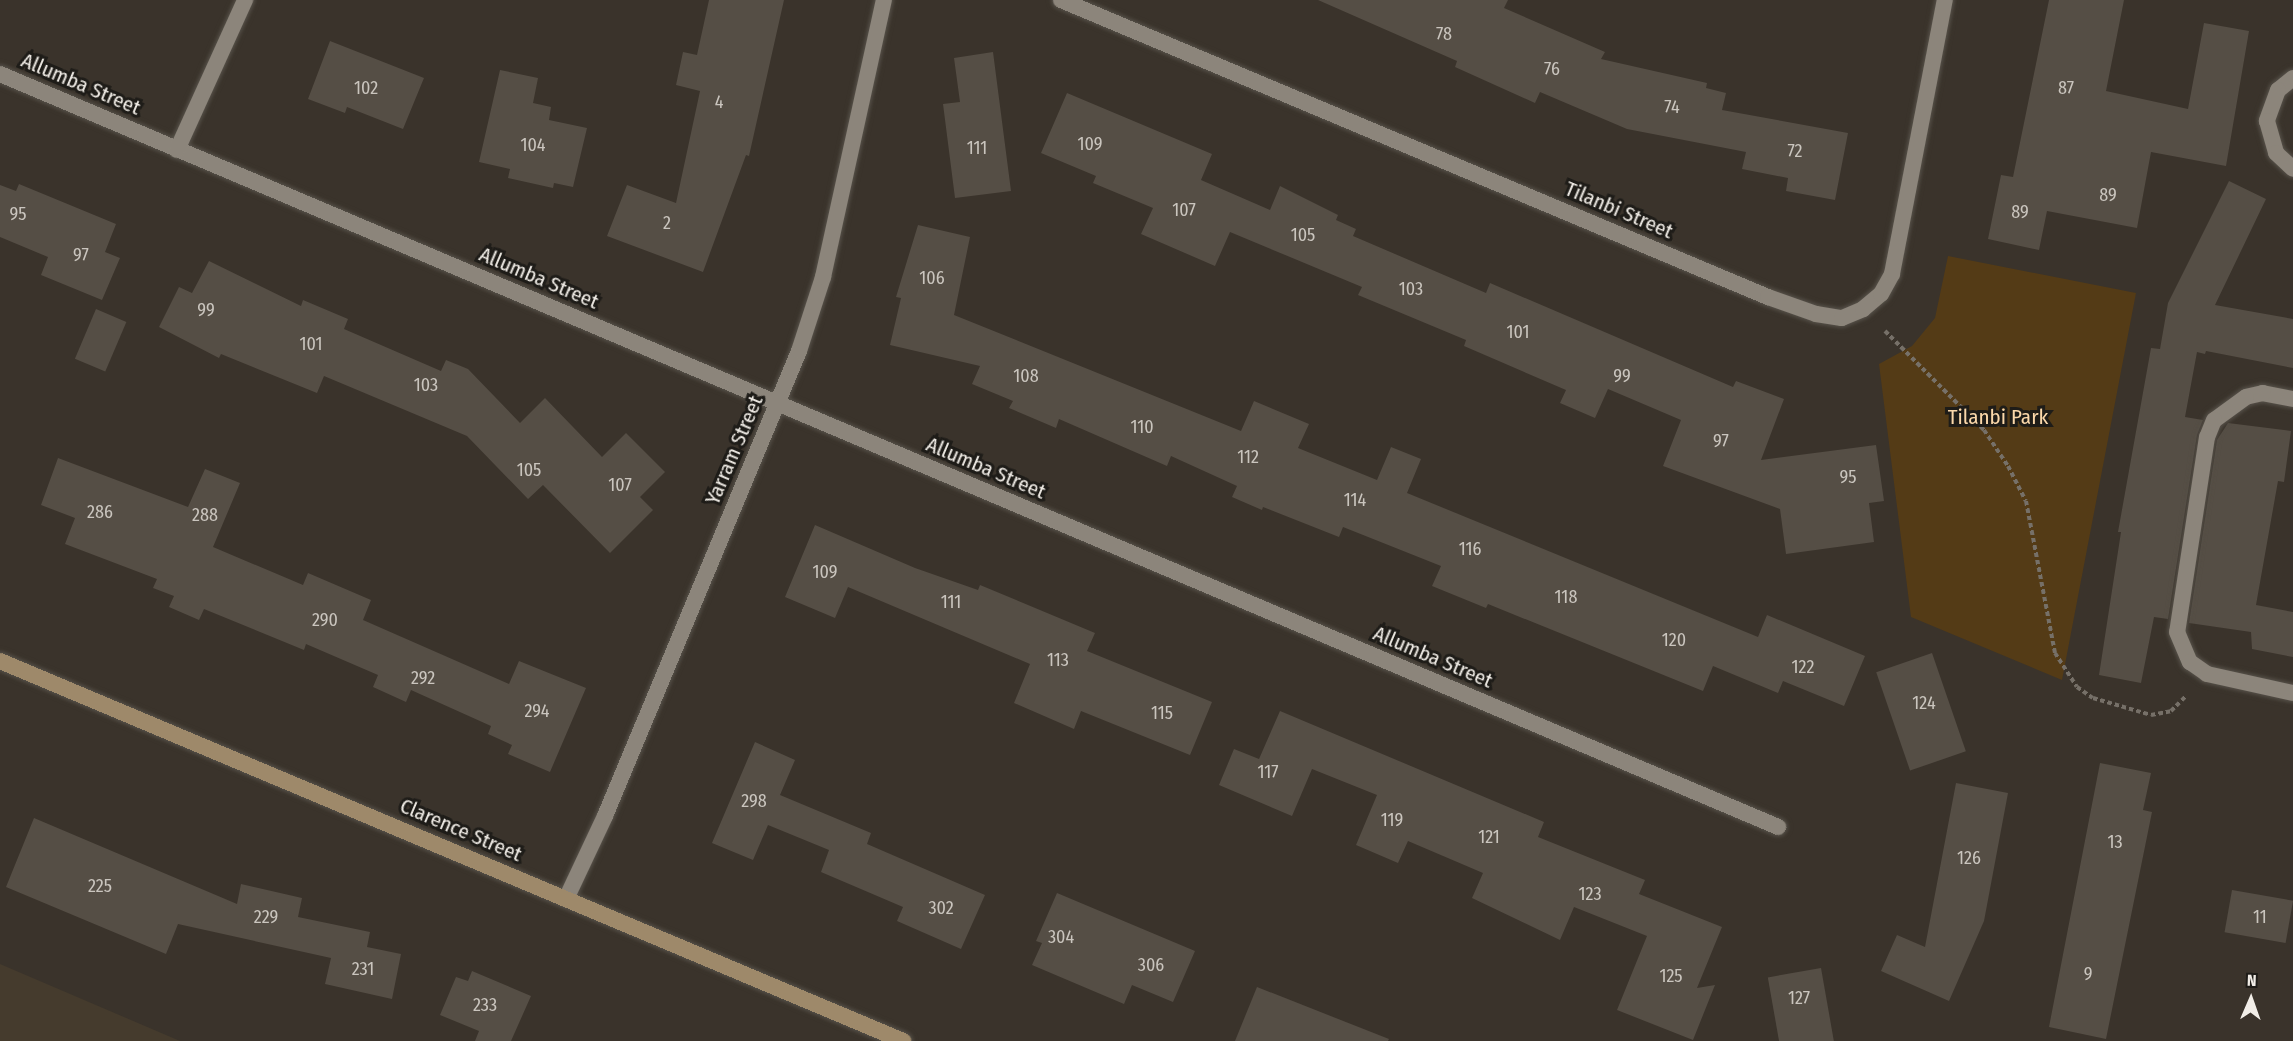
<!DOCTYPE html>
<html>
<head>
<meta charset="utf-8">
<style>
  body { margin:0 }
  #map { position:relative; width:2293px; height:1041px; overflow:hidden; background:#3a332b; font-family:"Fira Sans Condensed",sans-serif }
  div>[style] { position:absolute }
  .built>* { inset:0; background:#453b2d }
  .green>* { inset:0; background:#543b16 }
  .building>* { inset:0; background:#554e45; transform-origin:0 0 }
  .path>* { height:4px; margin-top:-2px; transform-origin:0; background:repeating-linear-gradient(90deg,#767068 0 4.5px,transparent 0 7.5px) }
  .roads { filter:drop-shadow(0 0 2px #57524a) drop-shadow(0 0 2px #57524a) }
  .service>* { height:16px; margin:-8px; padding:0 8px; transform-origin:8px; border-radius:8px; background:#8c857b }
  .minor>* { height:16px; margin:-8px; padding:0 8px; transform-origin:8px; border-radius:8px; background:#8c857b }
  .secondary>* { height:16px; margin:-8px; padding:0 8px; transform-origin:8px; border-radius:8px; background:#9e896a }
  span { translate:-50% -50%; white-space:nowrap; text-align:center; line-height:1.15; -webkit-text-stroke:6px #1e1c18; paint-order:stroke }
  .number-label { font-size:18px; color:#cac5be }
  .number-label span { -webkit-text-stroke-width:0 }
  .street-label { font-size:21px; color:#f1ede7 }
  .park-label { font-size:21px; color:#fbd8aa }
  .north { position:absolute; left:2221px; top:969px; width:60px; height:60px; -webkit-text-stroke:4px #1e1c18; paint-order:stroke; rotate:2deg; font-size:16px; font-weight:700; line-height:24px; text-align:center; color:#f1ede7 }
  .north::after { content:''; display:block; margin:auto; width:21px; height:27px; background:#f1ede7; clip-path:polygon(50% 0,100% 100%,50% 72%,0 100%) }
</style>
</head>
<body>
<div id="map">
  <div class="built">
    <i style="clip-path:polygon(0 964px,180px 1041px,0 1041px)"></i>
  </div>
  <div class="green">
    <i style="clip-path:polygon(1948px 256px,2136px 293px,2062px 680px,1911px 617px,1879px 364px,1912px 346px,1935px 318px)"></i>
  </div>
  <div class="building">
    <i style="clip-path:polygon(709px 0,784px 0,749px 156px,746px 155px,703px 272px,607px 236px,627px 185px,676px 203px,700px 91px,676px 85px,683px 52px,697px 55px)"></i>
    <i style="clip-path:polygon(1318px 0,1508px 0,1504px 8px,1605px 52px,1601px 59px,1707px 83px,1706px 88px,1726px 93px,1722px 110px,1848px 133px,1835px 200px,1786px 191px,1788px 178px,1742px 169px,1746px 152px,1627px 129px,1540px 92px,1535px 103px,1455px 67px,1457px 61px)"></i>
    <i style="clip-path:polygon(2049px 0,2124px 0,2106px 91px,2188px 109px,2204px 23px,2249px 31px,2226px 166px,2151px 152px,2137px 228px,2047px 211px,2039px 250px,1988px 239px,2001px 175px,2013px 177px)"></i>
    <i style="clip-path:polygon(330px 41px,424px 78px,403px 129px,347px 107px,345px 113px,308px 99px)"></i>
    <i style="clip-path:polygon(993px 52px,1011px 191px,955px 198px,943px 104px,960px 102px,954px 58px)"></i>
    <i style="clip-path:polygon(500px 70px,538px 78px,533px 103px,551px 107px,549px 120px,587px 128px,573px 187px,554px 183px,553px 188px,508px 178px,510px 169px,479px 162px)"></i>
    <i style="clip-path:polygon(1067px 93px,1212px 154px,1201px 180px,1270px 210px,1280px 186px,1338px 215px,1336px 220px,1356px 229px,1353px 236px,1486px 293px,1490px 283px,1733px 387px,1736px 381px,1784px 399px,1761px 460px,1876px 445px,1884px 501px,1869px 503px,1874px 542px,1786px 554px,1780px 509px,1663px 466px,1681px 420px,1608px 389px,1595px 418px,1560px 403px,1566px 390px,1464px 346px,1466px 340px,1358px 295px,1362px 287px,1230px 232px,1215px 266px,1141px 234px,1153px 208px,1093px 183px,1096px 176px,1041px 153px)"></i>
    <i style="clip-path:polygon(2229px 181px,2266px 199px,2215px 305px,2293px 319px,2293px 368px,2206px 351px,2205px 354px,2197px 352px,2185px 417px,2203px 420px,2197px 435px,2168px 619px,2154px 617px,2141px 683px,2099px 675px,2121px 532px,2118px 532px,2151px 348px,2160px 349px,2168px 303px)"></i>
    <i style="clip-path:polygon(19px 184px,116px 224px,105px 252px,120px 258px,102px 300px,41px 275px,48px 257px,0 237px,0 185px,16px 191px)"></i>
    <i style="clip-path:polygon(918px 225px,970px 237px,954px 315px,1241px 431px,1254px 401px,1309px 424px,1298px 448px,1377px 480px,1391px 447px,1421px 459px,1407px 493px,1758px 637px,1767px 615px,1865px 656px,1844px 706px,1783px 681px,1778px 693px,1713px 666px,1703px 691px,1488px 604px,1486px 608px,1432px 586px,1441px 566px,1343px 527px,1339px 537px,1263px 507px,1262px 510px,1232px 497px,1237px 486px,1171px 456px,1167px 466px,1059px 419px,1056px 428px,1009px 408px,1013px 401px,972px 384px,980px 366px,890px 345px,901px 298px,896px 297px)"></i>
    <i style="clip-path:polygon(209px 261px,301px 306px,303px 300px,348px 319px,344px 329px,441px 371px,446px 360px,468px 369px,520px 423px,545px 398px,602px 457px,626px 433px,665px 472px,640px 497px,653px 510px,610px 553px,543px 485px,528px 499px,467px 436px,324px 376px,317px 393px,221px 354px,219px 358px,159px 327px,179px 287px,192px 293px)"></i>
    <i style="left:96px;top:309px;width:33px;height:54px;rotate:23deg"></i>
    <i style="clip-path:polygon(2228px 423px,2291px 431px,2284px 482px,2278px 481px,2256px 605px,2293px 612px,2293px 657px,2252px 649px,2251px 632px,2189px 623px,2217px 440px)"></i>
    <i style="clip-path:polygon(58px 458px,188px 507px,205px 469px,240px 483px,213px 547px,303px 585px,308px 573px,371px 600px,363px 620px,509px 684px,519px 661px,586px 688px,550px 772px,508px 754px,512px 745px,488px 734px,491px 726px,411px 690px,406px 702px,373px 687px,378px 675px,306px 644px,304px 650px,204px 609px,199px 620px,169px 607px,174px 596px,153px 588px,157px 579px,65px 544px,75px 518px,41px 505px)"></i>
    <i style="clip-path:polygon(815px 525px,915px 568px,978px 590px,980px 585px,1095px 633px,1087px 651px,1212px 702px,1190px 755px,1081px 711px,1074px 729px,1014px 703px,1030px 664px,848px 587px,835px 618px,785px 597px)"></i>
    <i style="left:1932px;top:653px;width:104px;height:59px;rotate:71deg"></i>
    <i style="clip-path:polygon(1280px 711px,1544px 822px,1538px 837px,1645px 880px,1639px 894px,1722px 927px,1697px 988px,1715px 985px,1693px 1040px,1617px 1010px,1647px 936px,1574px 907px,1560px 940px,1472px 898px,1483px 873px,1408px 841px,1398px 863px,1356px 845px,1377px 795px,1312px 769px,1292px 816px,1219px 785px,1234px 749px,1259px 759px)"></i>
    <i style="clip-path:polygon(755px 742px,795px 760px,780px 795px,871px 833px,867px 844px,985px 895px,961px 949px,897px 921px,903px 907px,821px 872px,829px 850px,768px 825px,753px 860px,712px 843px)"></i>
    <i style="clip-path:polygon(2100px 763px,2151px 773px,2143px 810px,2152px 812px,2106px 1039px,2049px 1027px)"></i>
    <i style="clip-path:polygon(1956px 783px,2008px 793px,1984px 921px,1949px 1001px,1881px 971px,1897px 935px,1925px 947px)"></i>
    <i style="clip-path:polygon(34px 818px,237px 904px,241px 884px,302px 898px,298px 917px,370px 932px,367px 947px,401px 954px,392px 999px,325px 984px,331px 958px,178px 924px,166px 954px,6px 887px)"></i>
    <i style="left:2232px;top:890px;width:62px;height:43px;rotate:10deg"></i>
    <i style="clip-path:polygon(1057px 893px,1195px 951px,1173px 1002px,1132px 985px,1124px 1004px,1032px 965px,1042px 943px,1036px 941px)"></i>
    <i style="left:1821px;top:968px;width:74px;height:54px;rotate:80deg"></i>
    <i style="clip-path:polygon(472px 971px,531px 996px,511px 1041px,475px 1041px,479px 1031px,440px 1015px,456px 977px,468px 981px)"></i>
    <i style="clip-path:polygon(1257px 987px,1389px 1039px,1388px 1041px,1235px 1041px)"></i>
  </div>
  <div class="path">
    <i style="left:1885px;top:331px;width:140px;rotate:45deg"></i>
    <i style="left:1984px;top:430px;width:43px;rotate:56.3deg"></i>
    <i style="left:2008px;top:466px;width:39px;rotate:63deg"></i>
    <i style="left:2026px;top:501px;width:155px;rotate:79.2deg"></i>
    <i style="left:2055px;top:653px;width:40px;rotate:57.1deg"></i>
    <i style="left:2077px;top:687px;width:19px;rotate:35deg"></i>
    <i style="left:2093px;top:698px;width:60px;rotate:16.3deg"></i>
    <i style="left:2151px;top:715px;width:20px;rotate:-11deg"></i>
    <i style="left:2171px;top:711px;width:20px;rotate:-45deg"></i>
  </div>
  <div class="roads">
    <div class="service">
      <i style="left:2293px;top:78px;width:19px;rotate:141deg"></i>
      <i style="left:2278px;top:90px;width:33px;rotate:110deg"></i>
      <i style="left:2267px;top:121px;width:33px;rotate:74deg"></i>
      <i style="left:2276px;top:153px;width:23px;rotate:43deg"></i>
      <i style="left:2293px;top:399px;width:31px;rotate:-169deg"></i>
      <i style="left:2263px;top:393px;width:17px;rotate:167deg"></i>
      <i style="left:2246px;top:397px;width:39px;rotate:144deg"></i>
      <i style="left:2214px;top:420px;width:18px;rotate:112deg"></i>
      <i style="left:2207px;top:437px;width:197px;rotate:98.7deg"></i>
      <i style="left:2177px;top:632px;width:33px;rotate:67deg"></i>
      <i style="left:2190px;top:662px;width:21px;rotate:35deg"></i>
      <i style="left:2207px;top:674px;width:88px;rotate:12.5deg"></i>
    </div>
    <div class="minor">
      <i style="left:1061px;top:0;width:767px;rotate:22.79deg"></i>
      <i style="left:1768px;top:297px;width:51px;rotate:19.5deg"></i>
      <i style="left:1816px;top:314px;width:26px;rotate:9deg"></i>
      <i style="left:1842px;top:318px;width:23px;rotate:-23deg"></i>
      <i style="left:1863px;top:309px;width:23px;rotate:-40deg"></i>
      <i style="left:1881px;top:294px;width:23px;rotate:-61deg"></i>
      <i style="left:1892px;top:274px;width:279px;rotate:-79.1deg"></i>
      <i style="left:0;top:74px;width:1931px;rotate:22.95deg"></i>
      <i style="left:177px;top:150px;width:165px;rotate:-65.6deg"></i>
      <i style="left:566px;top:899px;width:92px;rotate:-64.8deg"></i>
      <i style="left:605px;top:816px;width:504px;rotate:-67.35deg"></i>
      <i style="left:799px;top:351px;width:78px;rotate:-72deg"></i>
      <i style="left:823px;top:277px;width:284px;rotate:-77.6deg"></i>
    </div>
    <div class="secondary">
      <i style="left:0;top:661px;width:980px;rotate:22.82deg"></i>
    </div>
  </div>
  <div class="number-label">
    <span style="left:1444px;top:34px">78</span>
    <span style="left:1552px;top:69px">76</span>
    <span style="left:366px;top:88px">102</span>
    <span style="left:2066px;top:88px">87</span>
    <span style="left:719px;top:102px">4</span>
    <span style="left:1672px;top:107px">74</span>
    <span style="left:1090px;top:144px">109</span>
    <span style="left:533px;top:145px">104</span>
    <span style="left:977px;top:148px">111</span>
    <span style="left:1795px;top:151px">72</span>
    <span style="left:2108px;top:195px">89</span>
    <span style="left:1184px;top:210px">107</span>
    <span style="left:2020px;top:212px">89</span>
    <span style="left:18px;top:214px">95</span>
    <span style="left:667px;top:223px">2</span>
    <span style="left:1303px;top:235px">105</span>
    <span style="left:81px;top:255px">97</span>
    <span style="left:932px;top:278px">106</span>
    <span style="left:1411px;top:289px">103</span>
    <span style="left:206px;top:310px">99</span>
    <span style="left:1518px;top:332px">101</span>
    <span style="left:311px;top:344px">101</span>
    <span style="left:1026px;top:376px">108</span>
    <span style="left:1622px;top:376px">99</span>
    <span style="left:426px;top:385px">103</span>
    <span style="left:1142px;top:427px">110</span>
    <span style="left:1721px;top:441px">97</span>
    <span style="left:1248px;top:457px">112</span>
    <span style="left:529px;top:470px">105</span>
    <span style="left:1848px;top:477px">95</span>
    <span style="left:620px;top:485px">107</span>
    <span style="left:1355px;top:500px">114</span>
    <span style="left:100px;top:512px">286</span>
    <span style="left:205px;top:515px">288</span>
    <span style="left:1470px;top:549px">116</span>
    <span style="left:825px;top:572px">109</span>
    <span style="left:1566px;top:597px">118</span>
    <span style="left:951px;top:602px">111</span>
    <span style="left:325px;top:620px">290</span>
    <span style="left:1674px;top:640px">120</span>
    <span style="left:1058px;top:660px">113</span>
    <span style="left:1803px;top:667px">122</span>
    <span style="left:423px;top:678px">292</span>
    <span style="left:1924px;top:703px">124</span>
    <span style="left:537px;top:711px">294</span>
    <span style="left:1162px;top:713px">115</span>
    <span style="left:1268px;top:772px">117</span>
    <span style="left:754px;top:801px">298</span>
    <span style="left:1392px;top:820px">119</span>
    <span style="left:1489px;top:837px">121</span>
    <span style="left:2115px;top:842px">13</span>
    <span style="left:1969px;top:858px">126</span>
    <span style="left:100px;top:886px">225</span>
    <span style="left:1590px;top:894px">123</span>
    <span style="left:941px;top:908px">302</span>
    <span style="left:266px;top:917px">229</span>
    <span style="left:2260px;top:917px">11</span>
    <span style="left:1061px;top:937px">304</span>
    <span style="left:1151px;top:965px">306</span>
    <span style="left:363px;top:969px">231</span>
    <span style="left:2088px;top:974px">9</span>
    <span style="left:1671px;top:976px">125</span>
    <span style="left:1799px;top:998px">127</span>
    <span style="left:485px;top:1005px">233</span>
  </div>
  <div class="street-label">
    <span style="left:81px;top:84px;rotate:23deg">Allumba Street</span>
    <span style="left:1619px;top:210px;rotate:23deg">Tilanbi Street</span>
    <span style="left:539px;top:278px;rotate:23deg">Allumba Street</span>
    <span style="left:734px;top:450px;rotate:-67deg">Yarram Street</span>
    <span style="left:986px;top:468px;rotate:23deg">Allumba Street</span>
    <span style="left:1433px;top:657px;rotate:23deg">Allumba Street</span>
    <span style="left:461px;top:830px;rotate:23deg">Clarence Street</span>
  </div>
  <div class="park-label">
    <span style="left:1998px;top:417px">Tilanbi Park</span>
  </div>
  <div class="north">N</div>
</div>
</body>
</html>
